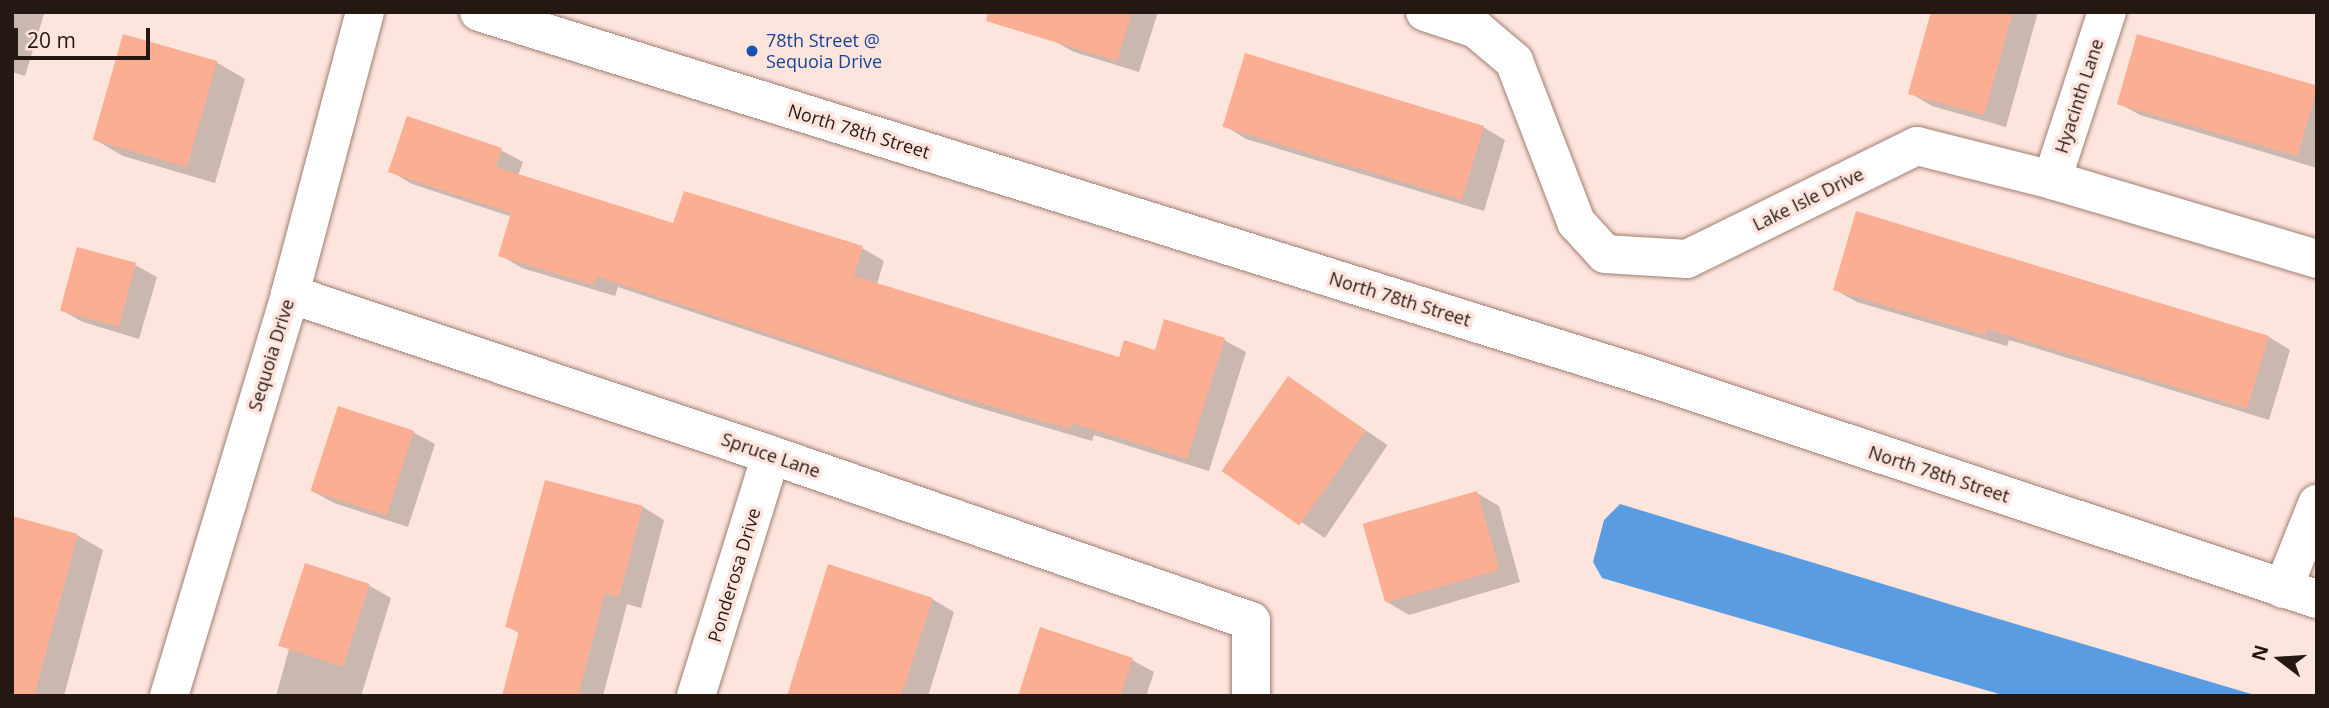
<!DOCTYPE html>
<html>
<head>
<meta charset="utf-8">
<style>
  body { margin:0 }
  #map { position:relative; width:2329px; height:708px; overflow:hidden; background:#fde5dd; font-family:"Open Sans",sans-serif }
  div>[style] { position:absolute }
  .water>* { inset:0; background:#599ce2 }
  .shadow>* { inset:0; background:#0003; transform-origin:0 0 }
  .building>* { inset:0; background:#fbae92; transform-origin:0 0 }
  .roads { filter:drop-shadow(0 0 2px #a17e71) drop-shadow(0 0 2px #a17e71) }
  .street>* { height:38px; margin:-19px; padding:0 19px; transform-origin:19px; border-radius:19px; background:#fff }
  .secondary>* { height:38px; margin:-19px; padding:0 19px; transform-origin:19px; border-radius:19px; background:#fff }
  .dots>* { width:19px; height:19px; translate:-50% -50%; box-sizing:border-box; border:4px solid #fde5dd; border-radius:50% }
  span { translate:-50% -50%; white-space:nowrap; text-align:center; line-height:1.15; -webkit-text-stroke:7px #fde5dd; paint-order:stroke }
  .transit-label { font-size:18px; color:#164399 }
  .left { translate:0 -50%; text-align:left }
  .street-label { font-size:18px; color:#251813 }
  .frame { position:absolute; inset:0; border:14px solid #251813; pointer-events:none }
  .north { position:absolute; left:2245px; top:624px; width:70px; height:70px; -webkit-text-stroke:5px #fde5dd; paint-order:stroke; rotate:287deg; font-size:19px; font-weight:700; line-height:28px; text-align:center; color:#251813 }
  .north::after { content:''; display:block; margin:auto; width:24px; height:32px; background:#251813; clip-path:polygon(50% 0,100% 100%,50% 72%,0 100%) }
  .scale { position:absolute; left:14px; top:28px; width:136px; height:32px; box-sizing:border-box; border:4px solid #251813; border-top:0; padding-left:9px; font-size:21px; line-height:24px; white-space:nowrap; color:#251813; -webkit-text-stroke:5px #fde5dd; paint-order:stroke }
</style>
</head>
<body>
<div id="map">
  <div class="water">
    <i style="clip-path:polygon(1620px 504px,1952px 605px,2258px 696px,2006px 696px,1602px 578px,1593px 562px,1604px 520px)"></i>
  </div>
  <div class="shadow">
    <i style="clip-path:polygon(12px 12px,44px 14px,25px 76px,12px 72px)"></i>
    <i style="clip-path:polygon(1060px 12px,1158px 12px,1139px 72px,1074px 52px,1052px 40px)"></i>
    <i style="clip-path:polygon(1934px 12px,2038px 12px,2006px 127px,1932px 106px,1910px 93px)"></i>
    <i style="clip-path:polygon(216px 62px,245px 79px,215px 183px,123px 156px,94px 139px)"></i>
    <i style="clip-path:polygon(2317px 89px,2317px 168px,2140px 115px,2118px 103px)"></i>
    <i style="clip-path:polygon(1225px 126px,1483px 127px,1505px 140px,1484px 211px,1246px 139px)"></i>
    <i style="clip-path:polygon(501px 150px,523px 162px,518px 176px,674px 225px,862px 248px,884px 261px,877px 284px,1120px 360px,1224px 340px,1246px 352px,1209px 471px,1094px 435px,1092px 441px,973px 406px,618px 287px,615px 296px,522px 268px,500px 255px,512px 217px,412px 184px,390px 171px)"></i>
    <i style="clip-path:polygon(1857px 213px,2269px 337px,2290px 350px,2269px 420px,2009px 340px,2007px 346px,1857px 302px,1835px 290px)"></i>
    <i style="clip-path:polygon(135px 265px,157px 277px,139px 339px,83px 322px,61px 310px)"></i>
    <i style="left:1288px;top:378px;width:120px;height:112px;rotate:34deg"></i>
    <i style="clip-path:polygon(413px 432px,435px 444px,408px 527px,334px 503px,312px 491px)"></i>
    <i style="clip-path:polygon(546px 482px,643px 507px,664px 520px,641px 608px,627px 604px,603px 696px,504px 696px,520px 634px,507px 626px)"></i>
    <i style="clip-path:polygon(1477px 493px,1499px 506px,1520px 582px,1409px 615px,1387px 602px)"></i>
    <i style="clip-path:polygon(77px 535px,103px 550px,64px 696px,12px 696px)"></i>
    <i style="clip-path:polygon(306px 565px,370px 586px,391px 598px,361px 696px,276px 696px,289px 649px,281px 645px)"></i>
    <i style="clip-path:polygon(932px 599px,954px 612px,928px 696px,788px 696px)"></i>
    <i style="clip-path:polygon(1132px 660px,1154px 672px,1146px 696px,1019px 696px)"></i>
  </div>
  <div class="building">
    <i style="clip-path:polygon(988px 12px,1132px 12px,1117px 61px,986px 21px)"></i>
    <i style="clip-path:polygon(1931px 12px,2013px 12px,1984px 115px,1908px 94px)"></i>
    <i style="left:123px;top:34px;width:98px;height:110px;rotate:16deg"></i>
    <i style="left:2137px;top:34px;width:188px;height:73px;rotate:16deg"></i>
    <i style="left:1245px;top:53px;width:250px;height:77px;rotate:17deg"></i>
    <i style="clip-path:polygon(407px 116px,502px 148px,496px 167px,673px 223px,684px 191px,863px 246px,854px 276px,1119px 357px,1124px 340px,1155px 350px,1164px 319px,1225px 338px,1187px 459px,1072px 423px,1070px 429px,949px 394px,596px 276px,593px 285px,498px 256px,511px 213px,388px 172px)"></i>
    <i style="clip-path:polygon(1856px 211px,2269px 336px,2247px 409px,1987px 329px,1985px 335px,1833px 290px)"></i>
    <i style="left:77px;top:247px;width:61px;height:66px;rotate:15deg"></i>
    <i style="left:1288px;top:376px;width:95px;height:116px;rotate:35deg"></i>
    <i style="left:338px;top:406px;width:80px;height:89px;rotate:18deg"></i>
    <i style="clip-path:polygon(545px 480px,643px 506px,619px 597px,605px 593px,578px 696px,502px 696px,519px 631px,505px 627px)"></i>
    <i style="left:1477px;top:491px;width:82px;height:119px;rotate:74deg"></i>
    <i style="clip-path:polygon(12px 516px,78px 534px,34px 696px,12px 696px)"></i>
    <i style="left:305px;top:563px;width:68px;height:87px;rotate:18deg"></i>
    <i style="clip-path:polygon(828px 564px,933px 598px,901px 696px,787px 696px)"></i>
    <i style="clip-path:polygon(1040px 627px,1133px 658px,1120px 696px,1018px 696px)"></i>
  </div>
  <div class="roads">
    <div class="street">
      <i style="left:1425px;top:12px;width:54px;rotate:18.4deg"></i>
      <i style="left:1476px;top:29px;width:50px;rotate:40.1deg"></i>
      <i style="left:1514px;top:61px;width:173px;rotate:68.9deg"></i>
      <i style="left:1576px;top:222px;width:43px;rotate:47.8deg"></i>
      <i style="left:1605px;top:254px;width:82px;rotate:3.5deg"></i>
      <i style="left:1687px;top:259px;width:256px;rotate:-26.2deg"></i>
      <i style="left:1917px;top:146px;width:139px;rotate:14.1deg"></i>
      <i style="left:2052px;top:180px;width:277px;rotate:16.6deg"></i>
      <i style="left:2052px;top:180px;width:177px;rotate:-71.9deg"></i>
      <i style="left:290px;top:294px;width:507px;rotate:18.51deg"></i>
      <i style="left:771px;top:455px;width:508px;rotate:19.08deg"></i>
      <i style="left:1251px;top:621px;width:75px;rotate:90deg"></i>
      <i style="left:2283px;top:589px;width:92px;rotate:-68.2deg"></i>
      <i style="left:169px;top:696px;width:420px;rotate:-73.2deg"></i>
      <i style="left:290px;top:294px;width:292px;rotate:-75.1deg"></i>
      <i style="left:696px;top:696px;width:252px;rotate:-72.7deg"></i>
    </div>
    <div class="secondary">
      <i style="left:479px;top:12px;width:1212px;rotate:17.33deg"></i>
      <i style="left:1636px;top:373px;width:718px;rotate:18.36deg"></i>
    </div>
  </div>
  <div class="dots">
    <i style="left:752px;top:51px;background:#1a4fb4"></i>
  </div>
  <div class="transit-label">
    <span class="left" style="left:766px;top:51px">78th Street @<br>Sequoia Drive</span>
  </div>
  <div class="street-label">
    <span style="left:2079px;top:96px;rotate:-72deg">Hyacinth Lane</span>
    <span style="left:859px;top:131px;rotate:17deg">North 78th Street</span>
    <span style="left:1808px;top:199px;rotate:-26deg">Lake Isle Drive</span>
    <span style="left:1400px;top:299px;rotate:17deg">North 78th Street</span>
    <span style="left:271px;top:355px;rotate:-73deg">Sequoia Drive</span>
    <span style="left:771px;top:455px;rotate:19deg">Spruce Lane</span>
    <span style="left:1939px;top:474px;rotate:18deg">North 78th Street</span>
    <span style="left:734px;top:575px;rotate:-73deg">Ponderosa Drive</span>
  </div>
  <div class="frame"></div>
  <div class="north">N</div>
  <div class="scale">20 m</div>
</div>
</body>
</html>
